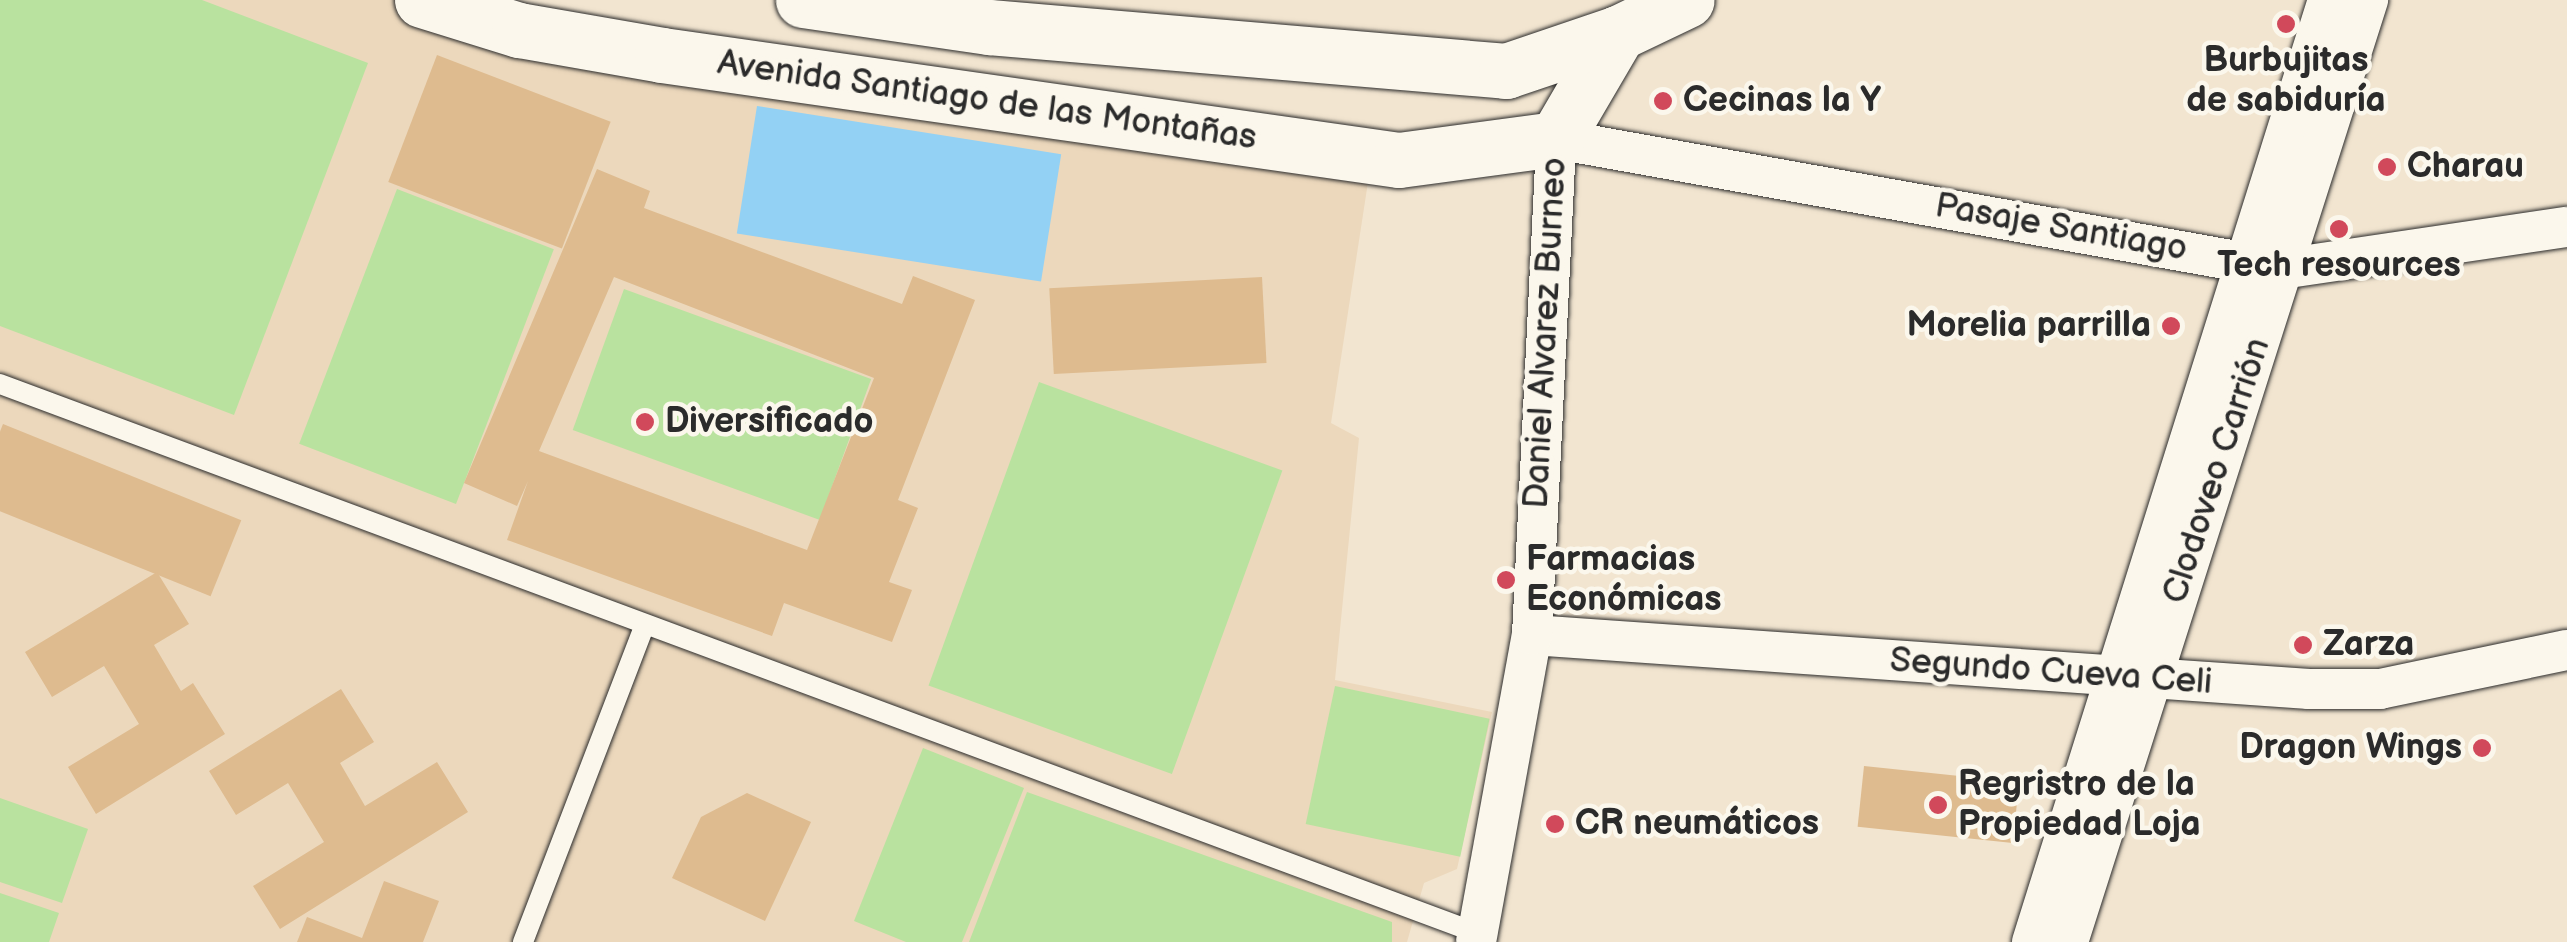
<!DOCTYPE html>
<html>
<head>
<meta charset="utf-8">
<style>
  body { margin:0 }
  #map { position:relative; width:2567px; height:942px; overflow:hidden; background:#f2e5d0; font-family:"Balsamiq Sans",sans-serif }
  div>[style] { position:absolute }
  .built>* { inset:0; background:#ecd8bc }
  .green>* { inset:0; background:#b9e29f; transform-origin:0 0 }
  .water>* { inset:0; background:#93d1f4; transform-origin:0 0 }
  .building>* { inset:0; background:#debb8f; transform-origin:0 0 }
  .roads { filter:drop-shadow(0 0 2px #2b2b2b) drop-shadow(0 0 2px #2b2b2b) }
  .service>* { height:20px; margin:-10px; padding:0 10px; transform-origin:10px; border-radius:10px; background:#fbf7ec }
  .minor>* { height:40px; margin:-20px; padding:0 20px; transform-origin:20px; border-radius:20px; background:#fbf7ec }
  .secondary>* { height:55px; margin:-27.5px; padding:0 27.5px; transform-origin:27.5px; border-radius:27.5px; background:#fbf7ec }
  .dots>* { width:28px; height:28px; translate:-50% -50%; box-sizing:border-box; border:5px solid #fbf7ec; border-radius:50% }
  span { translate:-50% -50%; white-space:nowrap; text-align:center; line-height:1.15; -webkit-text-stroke:9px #fbf7ec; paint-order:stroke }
  .poi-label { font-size:35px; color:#2b2b2b; font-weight:700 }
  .left { translate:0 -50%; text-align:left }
  .right { translate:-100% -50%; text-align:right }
  .street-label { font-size:35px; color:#2b2b2b }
</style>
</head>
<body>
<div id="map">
  <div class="built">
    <i style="clip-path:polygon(0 0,447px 0,1374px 143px,1331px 423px,1359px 438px,1335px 680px,1492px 712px,1457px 869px,1424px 883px,1407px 942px,0 942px)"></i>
  </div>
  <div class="green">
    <i style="clip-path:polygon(0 0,202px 0,368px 63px,234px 415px,0 326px)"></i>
    <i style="left:397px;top:189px;width:168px;height:273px;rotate:21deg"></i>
    <i style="left:624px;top:289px;width:263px;height:150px;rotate:20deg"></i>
    <i style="left:1039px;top:382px;width:259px;height:323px;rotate:20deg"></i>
    <i style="left:1335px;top:686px;width:158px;height:141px;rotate:12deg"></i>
    <i style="clip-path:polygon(923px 748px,1024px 788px,962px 942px,906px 942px,854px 921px)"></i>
    <i style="clip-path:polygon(1027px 792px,1392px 922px,1392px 942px,969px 942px)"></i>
    <i style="clip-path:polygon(0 798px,88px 829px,62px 903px,0 882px)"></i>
    <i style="clip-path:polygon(0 893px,59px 913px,49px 942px,0 942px)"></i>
  </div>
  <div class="water">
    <i style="left:757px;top:106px;width:308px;height:129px;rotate:9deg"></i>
  </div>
  <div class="building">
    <i style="left:437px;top:55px;width:186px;height:136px;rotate:21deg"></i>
    <i style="clip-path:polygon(evenodd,597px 169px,650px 191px,644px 208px,902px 304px,913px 276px,975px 300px,898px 500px,918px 508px,889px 582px,912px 590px,892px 642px,784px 603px,772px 636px,507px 540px,528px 481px,517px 506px,464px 483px,597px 169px,614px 277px,874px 378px,807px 550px,539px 451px,614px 277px)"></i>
    <i style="left:1262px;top:277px;width:86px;height:213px;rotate:87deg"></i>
    <i style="left:3px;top:424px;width:257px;height:82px;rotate:22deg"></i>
    <i style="clip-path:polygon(157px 572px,189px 624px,154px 645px,181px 691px,193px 683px,225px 734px,96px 814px,68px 767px,139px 724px,104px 666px,52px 697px,25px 652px)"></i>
    <i style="clip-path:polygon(341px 689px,374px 742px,340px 763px,365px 806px,437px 762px,468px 812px,280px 929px,253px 886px,324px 842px,288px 783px,236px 815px,209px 771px)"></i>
    <i style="left:1864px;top:766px;width:156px;height:61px;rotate:6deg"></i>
    <i style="clip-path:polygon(747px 793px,811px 822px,765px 921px,672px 878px,701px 817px)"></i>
    <i style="clip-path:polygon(384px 881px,439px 901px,423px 942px,297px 942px,307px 917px,362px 938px)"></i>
  </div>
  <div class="roads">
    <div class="service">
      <i style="left:0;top:384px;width:1576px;rotate:20.39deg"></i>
      <i style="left:523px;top:942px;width:335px;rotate:-69deg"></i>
    </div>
    <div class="minor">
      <i style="left:1532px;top:635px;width:779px;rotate:3.98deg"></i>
      <i style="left:2309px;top:689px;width:71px"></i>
      <i style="left:2380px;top:689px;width:191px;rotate:-11.8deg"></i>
      <i style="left:1476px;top:942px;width:312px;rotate:-79.7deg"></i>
      <i style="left:1532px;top:635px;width:497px;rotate:-87.2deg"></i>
      <i style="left:1556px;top:139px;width:737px;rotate:10.17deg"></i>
      <i style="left:2281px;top:269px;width:289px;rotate:-8.4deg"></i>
      <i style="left:2032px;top:942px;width:987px;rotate:-72.56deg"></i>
      <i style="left:2068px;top:942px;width:989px;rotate:-72.33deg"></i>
    </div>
    <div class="secondary">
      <i style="left:422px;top:0;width:102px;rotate:17.2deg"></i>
      <i style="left:519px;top:30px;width:145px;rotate:9.9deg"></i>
      <i style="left:662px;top:55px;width:744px;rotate:8.11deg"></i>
      <i style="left:1399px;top:160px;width:158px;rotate:-7.6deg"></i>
      <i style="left:1556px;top:139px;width:123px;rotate:-59.7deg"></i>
      <i style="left:1618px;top:33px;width:76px;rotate:-25.6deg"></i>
      <i style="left:803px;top:0;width:188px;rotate:8.3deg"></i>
      <i style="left:989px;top:27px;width:519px;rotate:4.86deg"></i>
      <i style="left:1506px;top:71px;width:118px;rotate:-18.7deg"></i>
    </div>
  </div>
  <div class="dots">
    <i style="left:2286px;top:24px;background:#d1495b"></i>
    <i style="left:1663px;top:101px;background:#d1495b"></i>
    <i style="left:2387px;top:167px;background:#d1495b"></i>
    <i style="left:2339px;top:229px;background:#d1495b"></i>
    <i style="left:2171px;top:326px;background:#d1495b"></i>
    <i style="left:645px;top:422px;background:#d1495b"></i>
    <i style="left:1506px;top:580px;background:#d1495b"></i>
    <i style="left:2303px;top:645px;background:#d1495b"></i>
    <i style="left:2482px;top:748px;background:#d1495b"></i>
    <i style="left:1938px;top:805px;background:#d1495b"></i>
    <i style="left:1555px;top:824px;background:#d1495b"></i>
  </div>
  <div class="poi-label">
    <span style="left:2286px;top:81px">Burbujitas<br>de sabiduría</span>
    <span class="left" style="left:1683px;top:101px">Cecinas la Y</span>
    <span class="left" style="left:2407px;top:167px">Charau</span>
    <span style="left:2339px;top:266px">Tech resources</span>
    <span class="right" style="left:2151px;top:326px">Morelia parrilla</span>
    <span class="left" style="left:665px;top:422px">Diversificado</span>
    <span class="left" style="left:1526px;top:580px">Farmacias<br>Económicas</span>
    <span class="left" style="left:2323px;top:645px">Zarza</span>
    <span class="right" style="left:2462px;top:748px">Dragon Wings</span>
    <span class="left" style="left:1958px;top:805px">Regristro de la<br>Propiedad Loja</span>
    <span class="left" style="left:1575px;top:824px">CR neumáticos</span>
  </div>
  <div class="street-label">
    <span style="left:987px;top:101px;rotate:8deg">Avenida Santiago de las Montañas</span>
    <span style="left:2061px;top:228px;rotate:10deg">Pasaje Santiago</span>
    <span style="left:1546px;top:333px;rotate:-87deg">Daniel Alvarez Burneo</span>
    <span style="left:2217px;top:471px;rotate:-72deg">Clodoveo Carrión</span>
    <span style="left:2051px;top:672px;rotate:4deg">Segundo Cueva Celi</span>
  </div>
</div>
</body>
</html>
